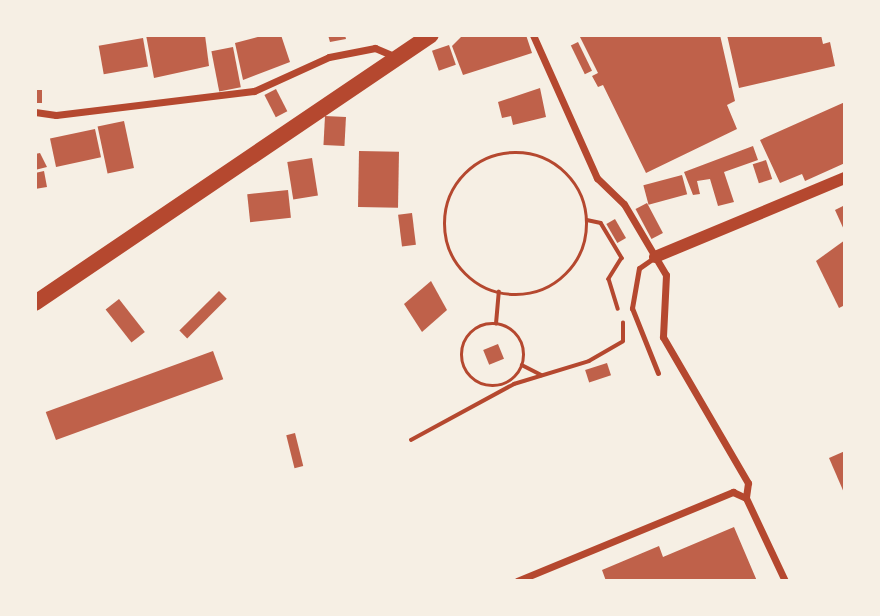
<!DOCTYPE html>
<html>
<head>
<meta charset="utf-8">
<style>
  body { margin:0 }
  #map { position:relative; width:880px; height:616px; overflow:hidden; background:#f6efe4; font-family:Lato,sans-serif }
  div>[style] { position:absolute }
  .building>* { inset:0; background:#bf614a; transform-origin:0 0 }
  .path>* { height:3.5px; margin:-1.75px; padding:0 1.75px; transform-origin:1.75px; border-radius:1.75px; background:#b5482f }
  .path>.ring { margin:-1.75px; padding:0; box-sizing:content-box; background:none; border:3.5px solid #b5482f; border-radius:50% }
  .service>* { height:5px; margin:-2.5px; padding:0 2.5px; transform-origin:2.5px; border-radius:2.5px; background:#b5482f }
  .minor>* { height:7px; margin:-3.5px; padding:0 3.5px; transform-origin:3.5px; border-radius:3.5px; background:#b5482f }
  .tertiary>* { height:12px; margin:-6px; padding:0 6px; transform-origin:6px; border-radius:6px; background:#b5482f }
  .trunk>* { height:16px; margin:-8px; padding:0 8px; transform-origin:8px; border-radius:8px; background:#b5482f }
  span { translate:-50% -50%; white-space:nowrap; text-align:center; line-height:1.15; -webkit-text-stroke:5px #f6efe4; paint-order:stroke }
  .frame { position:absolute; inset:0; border:37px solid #f6efe4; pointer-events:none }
</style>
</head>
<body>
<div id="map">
  <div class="building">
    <i style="clip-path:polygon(146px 35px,205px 35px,209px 66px,154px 78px)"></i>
    <i style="clip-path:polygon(265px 35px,281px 35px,290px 62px,243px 80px,235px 43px)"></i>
    <i style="clip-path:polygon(328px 35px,345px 35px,346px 39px,330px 42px)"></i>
    <i style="clip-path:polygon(463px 35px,526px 35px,532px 53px,463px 75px,452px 46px)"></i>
    <i style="clip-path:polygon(579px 35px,720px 35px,735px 101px,727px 105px,737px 129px,646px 173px,603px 85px,598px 87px,592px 76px,598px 73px)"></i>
    <i style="clip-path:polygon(727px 35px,821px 35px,823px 44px,830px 42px,835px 66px,739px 88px)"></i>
    <i style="left:143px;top:38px;width:29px;height:45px;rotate:80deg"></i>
    <i style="left:578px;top:42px;width:32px;height:8px;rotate:64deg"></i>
    <i style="left:449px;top:45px;width:21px;height:18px;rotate:71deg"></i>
    <i style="left:233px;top:47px;width:41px;height:22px;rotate:79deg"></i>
    <i style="clip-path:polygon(540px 88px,546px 117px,513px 125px,511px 116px,502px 118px,498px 102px)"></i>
    <i style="left:276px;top:89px;width:25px;height:13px;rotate:63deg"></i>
    <i style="left:35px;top:90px;width:7px;height:13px"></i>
    <i style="clip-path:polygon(845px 102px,845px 163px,805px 181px,802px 174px,780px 183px,760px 140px)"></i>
    <i style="left:325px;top:116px;width:21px;height:29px;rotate:3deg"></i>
    <i style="left:124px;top:121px;width:48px;height:27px;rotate:78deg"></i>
    <i style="left:95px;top:129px;width:29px;height:46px;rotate:78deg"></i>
    <i style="clip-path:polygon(753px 146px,758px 160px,724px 172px,734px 202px,718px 206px,710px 179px,697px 181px,700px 194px,693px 195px,684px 172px)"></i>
    <i style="left:359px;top:151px;width:40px;height:56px;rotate:1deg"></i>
    <i style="clip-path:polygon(40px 153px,47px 167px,35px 170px,35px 154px)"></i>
    <i style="left:312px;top:158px;width:38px;height:25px;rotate:81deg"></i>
    <i style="left:766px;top:160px;width:20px;height:14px;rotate:72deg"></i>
    <i style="clip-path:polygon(44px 171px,47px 187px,35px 189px,35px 173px)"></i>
    <i style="left:682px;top:175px;width:20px;height:40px;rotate:75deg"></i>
    <i style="left:288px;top:190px;width:28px;height:41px;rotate:84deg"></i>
    <i style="left:647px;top:203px;width:34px;height:13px;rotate:62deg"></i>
    <i style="clip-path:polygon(845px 205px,845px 232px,835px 210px)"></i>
    <i style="left:412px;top:213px;width:32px;height:14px;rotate:83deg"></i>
    <i style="left:615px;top:219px;width:22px;height:10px;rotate:60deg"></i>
    <i style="clip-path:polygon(845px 240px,845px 305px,839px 308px,816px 261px)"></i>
    <i style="clip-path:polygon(431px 281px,447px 310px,422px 332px,404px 304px)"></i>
    <i style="left:219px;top:291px;width:11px;height:56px;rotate:45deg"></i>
    <i style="left:119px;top:299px;width:42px;height:17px;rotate:52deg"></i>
    <i style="left:498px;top:344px;width:16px;height:16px;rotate:68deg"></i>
    <i style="left:213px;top:351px;width:30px;height:178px;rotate:70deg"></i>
    <i style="left:607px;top:363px;width:13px;height:23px;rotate:72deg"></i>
    <i style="left:295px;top:433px;width:34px;height:9px;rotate:76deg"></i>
    <i style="clip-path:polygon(845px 451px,845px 495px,829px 458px)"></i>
    <i style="clip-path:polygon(734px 527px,757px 581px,606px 581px,602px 570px,659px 546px,663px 557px)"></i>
  </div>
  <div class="path">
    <i class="ring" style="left:445px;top:153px;width:138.5px;height:138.5px"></i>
    <i style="left:587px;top:220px;width:14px;rotate:12deg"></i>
    <i style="left:601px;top:223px;width:41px;rotate:59deg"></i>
    <i style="left:622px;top:258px;width:25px;rotate:122deg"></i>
    <i style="left:609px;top:279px;width:31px;rotate:73deg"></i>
    <i class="ring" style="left:462px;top:324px;width:58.5px;height:58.5px"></i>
    <i style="left:496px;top:324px;width:32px;rotate:-85deg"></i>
    <i style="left:522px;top:365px;width:22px;rotate:27deg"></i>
    <i style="left:411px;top:440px;width:117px;rotate:-28.5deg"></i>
    <i style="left:514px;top:384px;width:78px;rotate:-17deg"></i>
    <i style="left:589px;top:361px;width:39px;rotate:-30deg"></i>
    <i style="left:623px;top:341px;width:18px;rotate:-90deg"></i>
  </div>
  <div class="service">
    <i style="left:655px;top:257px;width:19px;rotate:145deg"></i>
    <i style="left:639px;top:268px;width:41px;rotate:99.9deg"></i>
    <i style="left:632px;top:308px;width:70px;rotate:68.2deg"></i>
  </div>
  <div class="minor">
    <i style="left:533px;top:35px;width:157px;rotate:65.9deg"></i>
    <i style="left:597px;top:178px;width:37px;rotate:44deg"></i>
    <i style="left:624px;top:204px;width:82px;rotate:59.4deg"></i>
    <i style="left:666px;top:275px;width:62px;rotate:92.8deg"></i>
    <i style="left:663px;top:337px;width:169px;rotate:59.8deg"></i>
    <i style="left:748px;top:483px;width:15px;rotate:98deg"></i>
    <i style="left:746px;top:498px;width:92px;rotate:64.8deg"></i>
    <i style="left:35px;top:112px;width:21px;rotate:8deg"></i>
    <i style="left:56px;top:115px;width:199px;rotate:-6.9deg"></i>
    <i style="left:254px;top:91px;width:82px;rotate:-24.4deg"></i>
    <i style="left:329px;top:57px;width:47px;rotate:-11.1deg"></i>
    <i style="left:375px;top:48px;width:23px;rotate:23deg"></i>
    <i style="left:517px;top:581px;width:234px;rotate:-22.4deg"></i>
    <i style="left:733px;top:492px;width:14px;rotate:25deg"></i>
  </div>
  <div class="tertiary">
    <i style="left:655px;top:257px;width:206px;rotate:-22.6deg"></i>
  </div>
  <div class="trunk">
    <i style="left:35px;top:303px;width:478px;rotate:-34.1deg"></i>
  </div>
  <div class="frame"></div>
</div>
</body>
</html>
